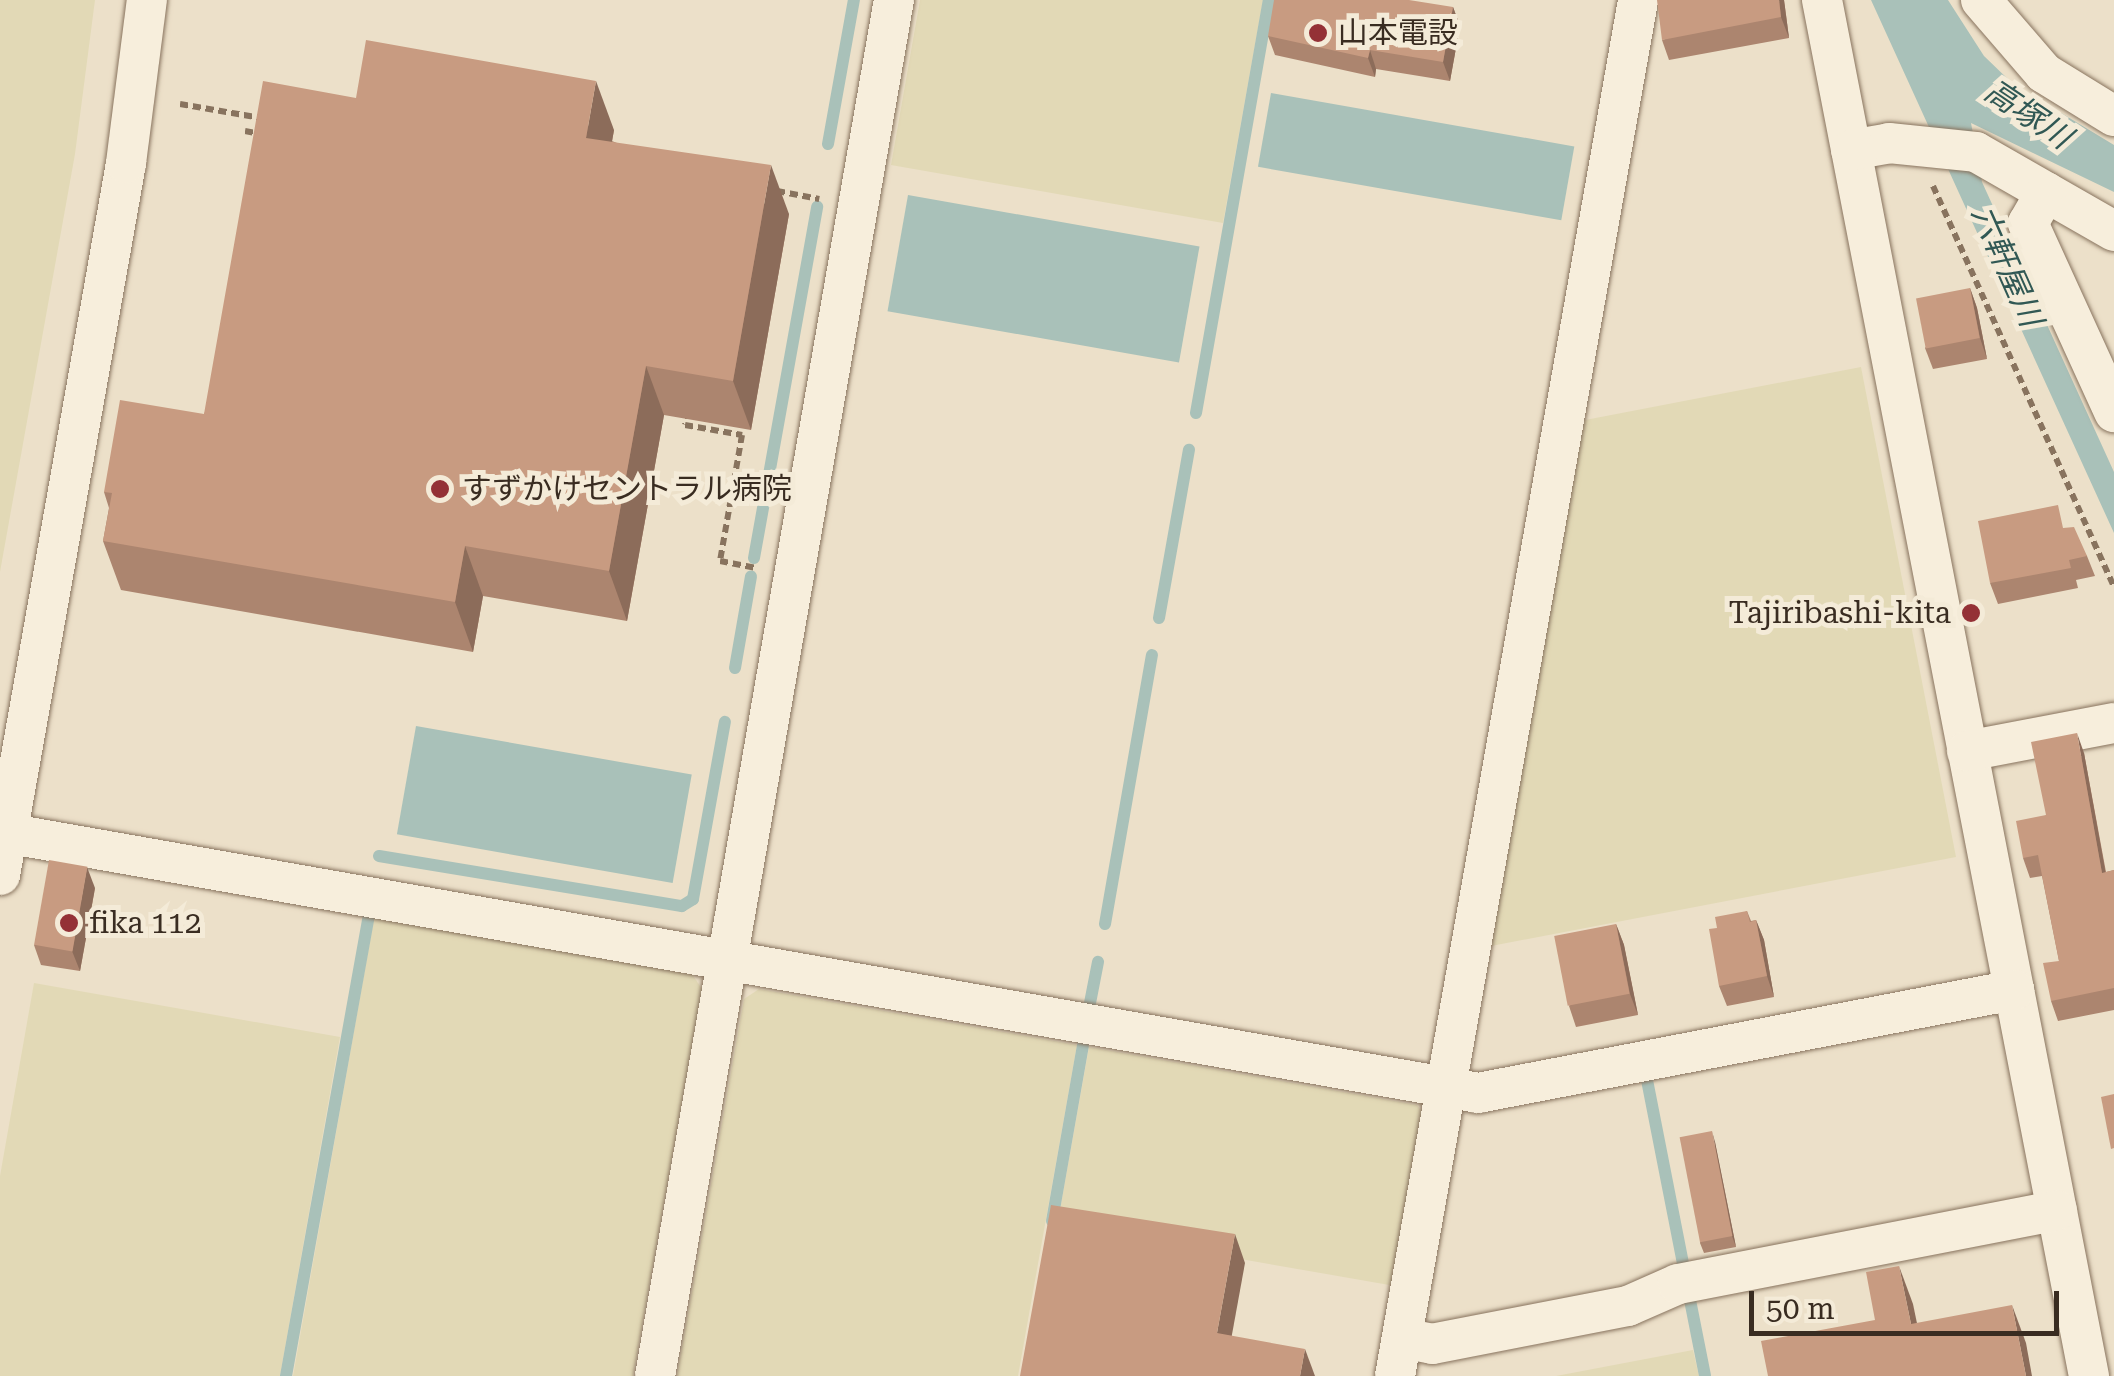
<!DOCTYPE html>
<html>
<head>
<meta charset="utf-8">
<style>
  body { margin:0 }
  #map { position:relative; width:2114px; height:1376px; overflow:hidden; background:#ece0c9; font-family:"Roboto Serif","Noto Sans JP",serif }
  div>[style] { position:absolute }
  .farmland>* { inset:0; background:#e2d9b6 }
  .water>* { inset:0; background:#a9c1b9; transform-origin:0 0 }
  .stream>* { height:12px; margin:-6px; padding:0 6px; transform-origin:6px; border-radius:6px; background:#a9c1b9 }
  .path>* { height:6px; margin-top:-3px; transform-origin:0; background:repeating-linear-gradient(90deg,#88735e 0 8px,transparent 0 13px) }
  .roads { filter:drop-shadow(0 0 2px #88735e) drop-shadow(0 0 2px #88735e) }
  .minor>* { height:40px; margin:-20px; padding:0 20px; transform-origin:20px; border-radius:20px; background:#f7eedc }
  .wall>* { inset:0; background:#ac856f }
  .shaded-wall>* { inset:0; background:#8c6c5a }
  .building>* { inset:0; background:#c89b81; transform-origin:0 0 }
  .dots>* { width:28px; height:28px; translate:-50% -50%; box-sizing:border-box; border:5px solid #f4ebd8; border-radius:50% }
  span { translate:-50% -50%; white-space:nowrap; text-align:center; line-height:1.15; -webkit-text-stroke:10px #f4ebd8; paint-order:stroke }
  .poi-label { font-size:30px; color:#392c21 }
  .left { translate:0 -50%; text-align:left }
  .right { translate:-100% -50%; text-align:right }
  .water-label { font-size:32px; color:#315854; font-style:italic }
  .scale { position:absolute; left:1749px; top:1291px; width:310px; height:45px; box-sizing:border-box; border:5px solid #392c21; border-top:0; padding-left:12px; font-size:30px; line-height:35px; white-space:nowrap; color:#392c21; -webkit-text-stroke:8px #f4ebd8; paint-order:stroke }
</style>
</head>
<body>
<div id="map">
  <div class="farmland">
    <i style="clip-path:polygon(0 0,95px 0,75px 154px,0 572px)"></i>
    <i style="clip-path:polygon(920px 0,1263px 0,1223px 223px,891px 165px)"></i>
    <i style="clip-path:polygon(1861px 367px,1956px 857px,1486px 947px,1580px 421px)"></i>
    <i style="clip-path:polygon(374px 918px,692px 974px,702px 989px,633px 1376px,293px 1376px)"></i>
    <i style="clip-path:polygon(34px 983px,340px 1037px,280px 1376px,0 1376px,0 1176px)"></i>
    <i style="clip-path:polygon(759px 989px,1077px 1045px,1018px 1376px,677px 1376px,744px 999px)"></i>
    <i style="clip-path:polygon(1089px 1047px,1417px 1105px,1425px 1116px,1395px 1286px,1057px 1227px)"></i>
    <i style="clip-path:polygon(1693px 1350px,1699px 1376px,1556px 1376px)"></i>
  </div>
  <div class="water">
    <i style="clip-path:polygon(1871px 0,1948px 0,1984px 56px,2012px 83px,2114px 145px,2114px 192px,1971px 123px,1982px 182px,2114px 472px,2114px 533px)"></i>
    <i style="left:1271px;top:93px;width:308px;height:75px;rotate:10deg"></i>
    <i style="left:908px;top:195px;width:296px;height:118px;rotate:10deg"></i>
    <i style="left:416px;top:726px;width:280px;height:110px;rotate:10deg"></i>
  </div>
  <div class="stream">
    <i style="left:828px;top:144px;width:146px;rotate:-79.8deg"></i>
    <i style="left:1196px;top:413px;width:419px;rotate:-80deg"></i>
    <i style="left:754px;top:558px;width:357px;rotate:-79.8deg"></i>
    <i style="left:1159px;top:618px;width:171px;rotate:-79.9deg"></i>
    <i style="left:735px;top:668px;width:93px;rotate:-80.1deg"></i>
    <i style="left:379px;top:856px;width:307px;rotate:9.4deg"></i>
    <i style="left:682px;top:906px;width:13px;rotate:-32deg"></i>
    <i style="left:693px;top:899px;width:180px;rotate:-79.8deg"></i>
    <i style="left:1105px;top:924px;width:273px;rotate:-80.1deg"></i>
    <i style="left:1090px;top:1003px;width:42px;rotate:-79deg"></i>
    <i style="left:1647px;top:1080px;width:187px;rotate:78.9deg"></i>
    <i style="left:1052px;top:1221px;width:178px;rotate:-80deg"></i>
    <i style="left:1690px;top:1300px;width:77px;rotate:78.8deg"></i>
    <i style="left:286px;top:1376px;width:465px;rotate:-79.8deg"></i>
  </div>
  <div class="path">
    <i style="left:180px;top:104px;width:82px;rotate:9.8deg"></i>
    <i style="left:245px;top:131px;width:15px;rotate:11deg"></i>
    <i style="left:1933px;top:186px;width:439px;rotate:65.7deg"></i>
    <i style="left:777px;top:191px;width:43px;rotate:10.8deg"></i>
    <i style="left:688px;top:411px;width:14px;rotate:102deg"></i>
    <i style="left:685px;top:425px;width:58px;rotate:10deg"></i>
    <i style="left:742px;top:435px;width:128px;rotate:99.9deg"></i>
    <i style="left:720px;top:561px;width:37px;rotate:11deg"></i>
  </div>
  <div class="roads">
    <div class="minor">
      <i style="left:1822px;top:0;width:1402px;rotate:79.02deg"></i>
      <i style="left:1981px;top:0;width:96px;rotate:49.2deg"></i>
      <i style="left:2044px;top:73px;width:82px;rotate:31.6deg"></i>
      <i style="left:1851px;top:150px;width:39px;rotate:-10deg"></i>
      <i style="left:1889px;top:143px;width:87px;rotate:5.9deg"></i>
      <i style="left:1976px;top:152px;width:159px;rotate:29.8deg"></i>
      <i style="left:2046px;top:192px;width:36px;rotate:120deg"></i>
      <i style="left:2028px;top:223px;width:208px;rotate:65.5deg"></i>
      <i style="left:1967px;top:751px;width:150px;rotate:-10.8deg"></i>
      <i style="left:0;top:832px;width:1501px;rotate:10.01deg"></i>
      <i style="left:1478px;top:1093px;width:546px;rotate:-10.88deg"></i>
      <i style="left:0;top:875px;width:723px;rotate:-79.96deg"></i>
      <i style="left:126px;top:163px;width:164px;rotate:-82.7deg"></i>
      <i style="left:1402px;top:1338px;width:31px;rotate:11deg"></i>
      <i style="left:1432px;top:1344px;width:200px;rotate:-11deg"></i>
      <i style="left:1628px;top:1306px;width:55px;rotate:-23.7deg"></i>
      <i style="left:1678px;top:1284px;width:386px;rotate:-11deg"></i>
      <i style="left:655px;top:1376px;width:1397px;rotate:-80.15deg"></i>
      <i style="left:1395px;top:1376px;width:1397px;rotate:-79.98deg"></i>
    </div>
  </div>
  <div class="wall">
    <i style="clip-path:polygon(1784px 0,1789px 38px,1669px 60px,1662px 40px)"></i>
    <i style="clip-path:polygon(1453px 7px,1460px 26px,1450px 81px,1376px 69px,1375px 77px,1275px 55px,1268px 36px)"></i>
    <i style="clip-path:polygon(356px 98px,614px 130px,612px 141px,789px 214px,751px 430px,664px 415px,627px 621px,483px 596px,473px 652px,121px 590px,103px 541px,109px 508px,104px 492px,204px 414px)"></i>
    <i style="clip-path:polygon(1970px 288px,1977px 308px,1987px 359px,1933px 369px,1925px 348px)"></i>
    <i style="clip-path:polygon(2066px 528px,2087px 556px,2095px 576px,2076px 580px,2078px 588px,1998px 604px,1990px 583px)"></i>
    <i style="clip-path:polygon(2084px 753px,2106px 872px,2114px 870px,2114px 1010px,2058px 1021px,2051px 1001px,2059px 961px,2042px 876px,2030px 878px,2023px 858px,2046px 815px)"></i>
    <i style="clip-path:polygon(95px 888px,80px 971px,41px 965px,34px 945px)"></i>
    <i style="clip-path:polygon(1747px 911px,1751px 921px,1756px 920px,1764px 940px,1774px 997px,1727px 1006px,1719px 986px,1717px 928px)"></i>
    <i style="clip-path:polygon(1616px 924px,1624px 945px,1638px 1015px,1576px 1027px,1569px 1006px)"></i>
    <i style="clip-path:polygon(1715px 1142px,1736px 1247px,1704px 1253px,1700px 1243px)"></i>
  </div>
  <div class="shaded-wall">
    <i style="clip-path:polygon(1779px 0,1784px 0,1789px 38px,1781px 17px)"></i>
    <i style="clip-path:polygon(1453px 7px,1460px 26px,1450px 81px,1443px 62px)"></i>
    <i style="clip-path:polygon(1370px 50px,1376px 69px,1375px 77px,1368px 58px)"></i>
    <i style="clip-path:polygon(596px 81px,614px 130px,604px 187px,586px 138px)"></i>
    <i style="clip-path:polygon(771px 165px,789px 214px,751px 430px,733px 381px)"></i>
    <i style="clip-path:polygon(1970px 288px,1977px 308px,1987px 359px,1980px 338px)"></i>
    <i style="clip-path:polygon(646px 366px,664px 415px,627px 621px,609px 571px)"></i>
    <i style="clip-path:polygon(465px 546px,483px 596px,473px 652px,455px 602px)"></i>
    <i style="clip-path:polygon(2077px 733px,2084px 753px,2109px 892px,2102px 873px)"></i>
    <i style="clip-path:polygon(87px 867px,95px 888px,80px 971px,72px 951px)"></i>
    <i style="clip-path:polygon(1756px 920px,1764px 940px,1774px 997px,1767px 976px)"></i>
    <i style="clip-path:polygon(1616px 924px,1624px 945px,1638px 1015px,1630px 994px)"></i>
    <i style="clip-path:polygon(1712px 1131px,1715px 1142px,1736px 1247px,1732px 1236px)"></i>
    <i style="clip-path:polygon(1235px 1234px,1245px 1263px,1227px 1362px,1217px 1333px)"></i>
    <i style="clip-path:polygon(1899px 1266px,1913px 1304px,1925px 1362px,1911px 1324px)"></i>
    <i style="clip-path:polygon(2012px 1305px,2026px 1343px,2032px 1376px,2026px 1376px)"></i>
    <i style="clip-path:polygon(1305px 1349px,1315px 1376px,1300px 1376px)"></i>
  </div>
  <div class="building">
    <i style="clip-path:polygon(1274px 0,1409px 0,1453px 7px,1443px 62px,1370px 50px,1368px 58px,1268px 36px)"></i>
    <i style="clip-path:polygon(1657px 0,1779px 0,1781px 17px,1662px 40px)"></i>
    <i style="clip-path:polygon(366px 40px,596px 81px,586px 138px,771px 165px,733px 381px,646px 366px,609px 571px,465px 546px,455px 602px,103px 541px,112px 493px,104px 492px,120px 400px,204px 414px,263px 81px,356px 98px)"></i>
    <i style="left:1970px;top:288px;width:51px;height:55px;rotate:79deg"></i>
    <i style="clip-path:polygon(2058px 505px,2063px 528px,2074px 527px,2087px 556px,2069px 560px,2071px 568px,1990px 583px,1978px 521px)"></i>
    <i style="clip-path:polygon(2077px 733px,2102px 873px,2114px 870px,2114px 988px,2051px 1001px,2043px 963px,2059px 961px,2038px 855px,2023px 858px,2016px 821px,2046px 815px,2031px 742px)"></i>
    <i style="left:49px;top:860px;width:39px;height:86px;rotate:10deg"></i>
    <i style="clip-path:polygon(1747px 911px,1750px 922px,1756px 920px,1767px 976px,1719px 986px,1709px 929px,1717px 928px,1715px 917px)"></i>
    <i style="left:1616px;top:924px;width:71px;height:63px;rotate:79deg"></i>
    <i style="clip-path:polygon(2114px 1094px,2114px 1148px,2111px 1149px,2101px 1097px)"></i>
    <i style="left:1712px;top:1131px;width:107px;height:33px;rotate:79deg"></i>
    <i style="clip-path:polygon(1051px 1205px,1235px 1234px,1217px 1333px,1305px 1349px,1300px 1376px,1020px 1376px)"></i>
    <i style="clip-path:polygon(1899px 1266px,1911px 1324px,2012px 1305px,2026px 1376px,1768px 1376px,1761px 1341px,1875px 1320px,1866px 1272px)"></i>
  </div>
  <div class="dots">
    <i style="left:1318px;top:33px;background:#943136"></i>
    <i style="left:440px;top:489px;background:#943136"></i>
    <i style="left:1971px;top:613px;background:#943136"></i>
    <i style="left:69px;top:923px;background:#943136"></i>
  </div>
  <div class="poi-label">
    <span class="left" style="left:1338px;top:33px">山本電設</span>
    <span class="left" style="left:462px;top:489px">すずかけセントラル病院</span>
    <span class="right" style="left:1951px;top:613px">Tajiribashi-kita</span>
    <span class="left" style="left:89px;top:923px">fika 112</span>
  </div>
  <div class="water-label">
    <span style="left:2028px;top:114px;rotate:34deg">高塚川</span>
    <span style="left:2007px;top:266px;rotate:66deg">六軒屋川</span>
  </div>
  <div class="scale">50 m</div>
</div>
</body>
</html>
